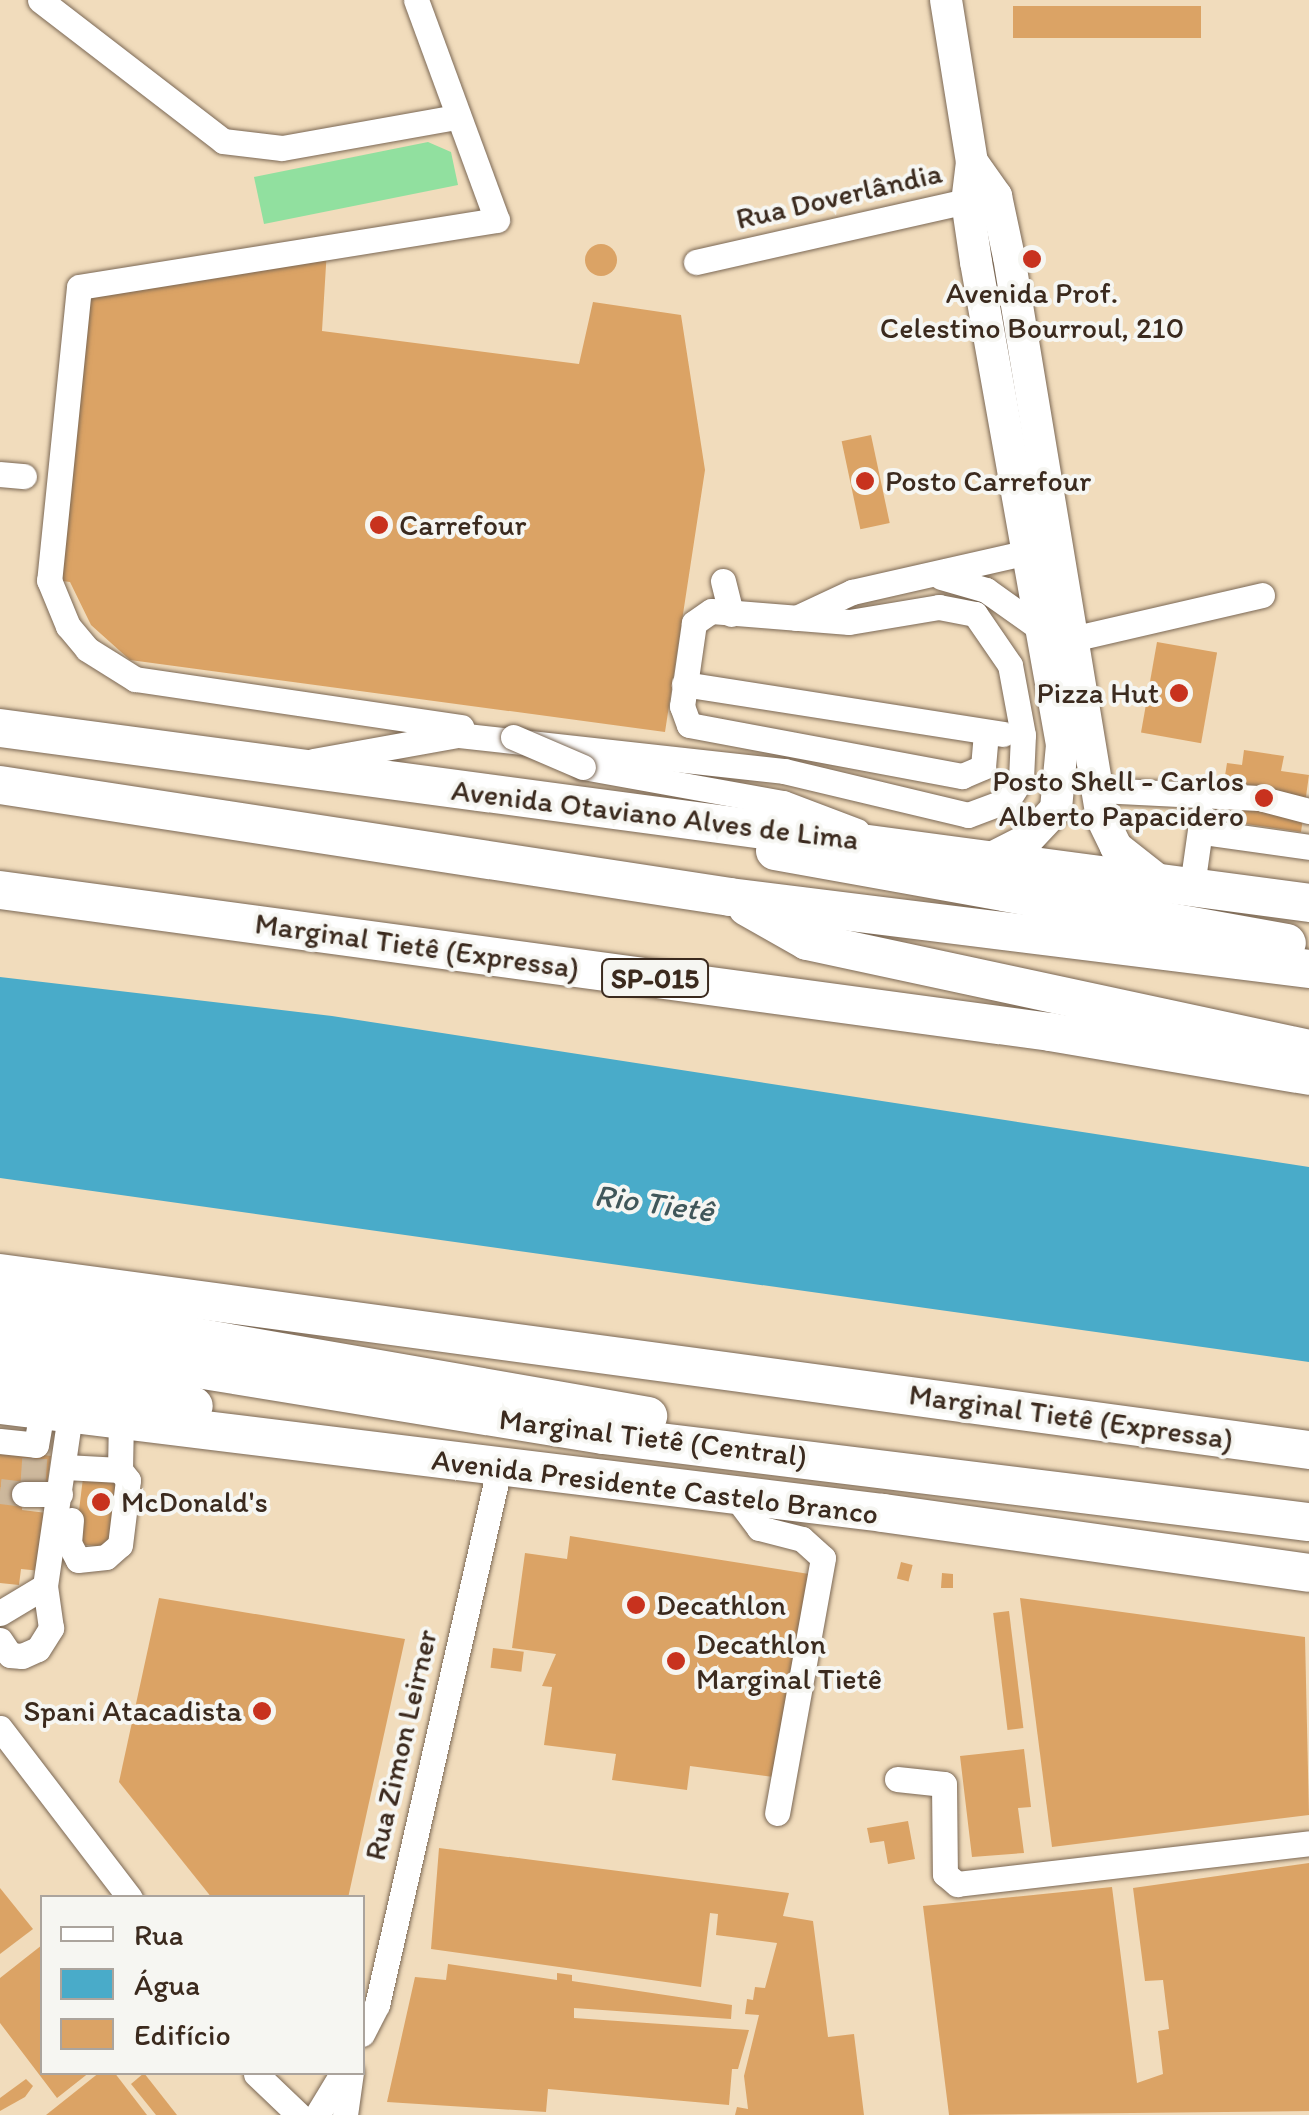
<!DOCTYPE html>
<html>
<head>
<meta charset="utf-8">
<style>
  body { margin:0 }
  #map { position:relative; width:1309px; height:2115px; overflow:hidden; background:#f1dcbc; font-family:Itim,sans-serif }
  div>[style] { position:absolute }
  .green>* { inset:0; background:#91e09f }
  .water>* { inset:0; background:#49abc9 }
  .building>* { inset:0; background:#dba365; transform-origin:0 0 }
  .round { border-radius:50% }
  .minor-tunnel>* { height:25px; margin-top:-12.5px; transform-origin:0; background:repeating-linear-gradient(90deg,#cdb89c 0 25px,transparent 0 37px) }
  .roads { filter:drop-shadow(0 0 2px #7b6855) drop-shadow(0 0 2px #7b6855) }
  .minor>* { height:25px; margin:-12.5px; padding:0 12.5px; transform-origin:12.5px; border-radius:12.5px; background:#fff }
  .major>* { height:32px; margin:-16px; padding:0 16px; transform-origin:16px; border-radius:16px; background:#fff }
  .highway>* { height:38px; margin:-19px; padding:0 19px; transform-origin:19px; border-radius:19px; background:#fff }
  .bridges { filter:drop-shadow(0 0 2px #7b6855) drop-shadow(0 0 2px #7b6855) }
  .minor-bridge>* { height:25px; margin:-12.5px; padding:0 12.5px; transform-origin:12.5px; border-radius:12.5px; background:#fff }
  .dots>* { width:28px; height:28px; translate:-50% -50%; box-sizing:border-box; border:5px solid #f6f6f2; border-radius:50% }
  span { translate:-50% -50%; white-space:nowrap; text-align:center; line-height:1.15; -webkit-text-stroke:8px #f6f6f2; paint-order:stroke }
  .shield-label span { padding:2px 8px; background:#f6f6f2; border:2px solid; border-radius:8px; -webkit-text-stroke-width:0 }
  .shield-label { font-size:28px; color:#3b2a1e; font-weight:700 }
  .street-label { font-size:30px; color:#3b2a1e }
  .poi-label { font-size:30px; color:#3b2a1e }
  .left { translate:0 -50%; text-align:left }
  .right { translate:-100% -50%; text-align:right }
  .water-label { font-size:32px; color:#40575a; font-style:italic }
  .legend { position:absolute; left:40px; top:1895px; width:325px; height:180px; box-sizing:border-box; background:#f6f6f2; border:2px solid #aba49d; margin:0; padding:12px 18px; list-style:none; font-size:30px; color:#3b2a1e }
  .legend li { display:flex; align-items:center; gap:20px; height:50px }
  .legend b { width:50px; border:2px solid #aba49d }
</style>
</head>
<body>
<div id="map">
  <div class="green">
    <i style="clip-path:polygon(428px 142px,451px 152px,458px 185px,264px 224px,254px 177px)"></i>
  </div>
  <div class="water">
    <i style="clip-path:polygon(0 977px,332px 1016px,1309px 1167px,1309px 1362px,0 1178px)"></i>
  </div>
  <div class="building">
    <i style="left:1201px;top:6px;width:32px;height:188px;rotate:90deg"></i>
    <i class="round" style="left:585px;top:244px;width:32px;height:32px"></i>
    <i style="clip-path:polygon(327px 249px,322px 331px,579px 364px,593px 302px,681px 315px,705px 470px,665px 732px,130px 660px,91px 625px,70px 582px,55px 580px,86px 298px)"></i>
    <i style="left:871px;top:435px;width:90px;height:30px;rotate:78deg"></i>
    <i style="left:1157px;top:642px;width:61px;height:92px;rotate:10deg"></i>
    <i style="clip-path:polygon(1244px 750px,1284px 756px,1281px 771px,1309px 775px,1301px 832px,1218px 820px,1227px 763px,1242px 765px)"></i>
    <i style="clip-path:polygon(0 1449px,51px 1456px,47px 1485px,25px 1482px,22px 1510px,47px 1513px,41px 1571px,21px 1569px,19px 1585px,0 1583px)"></i>
    <i style="left:83px;top:1478px;width:35px;height:66px;rotate:7deg"></i>
    <i style="clip-path:polygon(570px 1536px,809px 1574px,781px 1778px,690px 1766px,687px 1790px,612px 1780px,616px 1754px,544px 1745px,552px 1687px,542px 1686px,556px 1654px,512px 1648px,525px 1553px,567px 1559px)"></i>
    <i style="left:901px;top:1562px;width:12px;height:17px;rotate:14deg"></i>
    <i style="clip-path:polygon(942px 1573px,953px 1574px,953px 1588px,941px 1588px)"></i>
    <i style="clip-path:polygon(159px 1598px,405px 1639px,348px 1898px,212px 1898px,119px 1782px)"></i>
    <i style="clip-path:polygon(1020px 1598px,1305px 1637px,1309px 1815px,1052px 1847px)"></i>
    <i style="left:1009px;top:1611px;width:118px;height:16px;rotate:83deg"></i>
    <i style="left:493px;top:1648px;width:31px;height:20px;rotate:7deg"></i>
    <i style="clip-path:polygon(1024px 1749px,1031px 1807px,1018px 1808px,1024px 1853px,972px 1857px,960px 1756px)"></i>
    <i style="clip-path:polygon(908px 1821px,915px 1859px,888px 1864px,884px 1841px,870px 1843px,867px 1828px)"></i>
    <i style="clip-path:polygon(439px 1848px,789px 1893px,783px 1916px,813px 1921px,828px 2037px,854px 2034px,864px 2115px,735px 2115px,737px 2107px,748px 2109px,744px 2076px,759px 2015px,745px 2014px,747px 1999px,753px 2000px,755px 1987px,765px 1988px,777px 1943px,716px 1935px,718px 1914px,710px 1913px,701px 1987px,431px 1949px)"></i>
    <i style="clip-path:polygon(1309px 1863px,1309px 2111px,949px 2115px,923px 1906px,1112px 1887px,1137px 2083px,1163px 2074px,1158px 2031px,1169px 2029px,1163px 1980px,1145px 1981px,1133px 1888px)"></i>
    <i style="clip-path:polygon(0 1888px,33px 1929px,0 1954px)"></i>
    <i style="clip-path:polygon(42px 1945px,42px 2072px,90px 2072px,57px 2098px,0 2023px,0 1978px)"></i>
    <i style="clip-path:polygon(448px 1964px,557px 1980px,557px 1973px,572px 1975px,572px 1981px,732px 2005px,731px 2019px,574px 2008px,574px 2018px,749px 2030px,738px 2069px,732px 2069px,729px 2105px,548px 2089px,546px 2112px,387px 2102px,415px 1977px,446px 1980px)"></i>
    <i style="clip-path:polygon(100px 2072px,114px 2072px,147px 2115px,46px 2115px)"></i>
    <i style="clip-path:polygon(144px 2073px,177px 2115px,156px 2115px,131px 2084px)"></i>
    <i style="clip-path:polygon(26px 2079px,33px 2086px,25px 2097px,0 2111px,0 2098px)"></i>
  </div>
  <div class="minor-tunnel">
    <i style="left:33px;top:1483px;width:29px;rotate:-86deg"></i>
    <i style="left:0;top:1491px;width:24px;rotate:7deg"></i>
  </div>
  <div class="roads">
    <div class="minor">
      <i style="left:40px;top:0;width:231px;rotate:37.6deg"></i>
      <i style="left:223px;top:141px;width:59px;rotate:6.8deg"></i>
      <i style="left:282px;top:148px;width:177px;rotate:-10.1deg"></i>
      <i style="left:416px;top:0;width:234px;rotate:69.8deg"></i>
      <i style="left:497px;top:220px;width:423px;rotate:170.9deg"></i>
      <i style="left:79px;top:287px;width:295px;rotate:95.8deg"></i>
      <i style="left:49px;top:580px;width:50px;rotate:67.6deg"></i>
      <i style="left:68px;top:626px;width:30px;rotate:50deg"></i>
      <i style="left:87px;top:649px;width:57px;rotate:32deg"></i>
      <i style="left:135px;top:679px;width:330px;rotate:8.4deg"></i>
      <i style="left:696px;top:262px;width:292px;rotate:-12.7deg"></i>
      <i style="left:0;top:474px;width:24px;rotate:5deg"></i>
      <i style="left:941px;top:577px;width:47px;rotate:16.1deg"></i>
      <i style="left:986px;top:590px;width:64px;rotate:35.4deg"></i>
      <i style="left:723px;top:581px;width:34px;rotate:76deg"></i>
      <i style="left:796px;top:618px;width:62px;rotate:-24.9deg"></i>
      <i style="left:852px;top:592px;width:180px;rotate:-12.8deg"></i>
      <i style="left:1072px;top:639px;width:195px;rotate:-13deg"></i>
      <i style="left:684px;top:684px;width:323px;rotate:8.9deg"></i>
      <i style="left:313px;top:761px;width:147px;rotate:-10.2deg"></i>
      <i style="left:458px;top:735px;width:328px;rotate:6.3deg"></i>
      <i style="left:784px;top:771px;width:189px;rotate:13.4deg"></i>
      <i style="left:968px;top:815px;width:43px;rotate:-20.6deg"></i>
      <i style="left:1008px;top:800px;width:25px;rotate:-58deg"></i>
      <i style="left:1021px;top:779px;width:44px;rotate:-87.4deg"></i>
      <i style="left:1023px;top:735px;width:71px;rotate:-100.5deg"></i>
      <i style="left:1010px;top:665px;width:62px;rotate:-124.5deg"></i>
      <i style="left:975px;top:614px;width:37px;rotate:-169deg"></i>
      <i style="left:939px;top:607px;width:91px;rotate:170.5deg"></i>
      <i style="left:849px;top:622px;width:138px;rotate:-175.4deg"></i>
      <i style="left:711px;top:611px;width:21px;rotate:145deg"></i>
      <i style="left:694px;top:623px;width:84px;rotate:98.2deg"></i>
      <i style="left:682px;top:706px;width:20px;rotate:70deg"></i>
      <i style="left:689px;top:725px;width:278px;rotate:10.6deg"></i>
      <i style="left:962px;top:776px;width:23px;rotate:-23deg"></i>
      <i style="left:983px;top:767px;width:34px;rotate:-85deg"></i>
      <i style="left:583px;top:767px;width:203px;rotate:10.2deg"></i>
      <i style="left:783px;top:803px;width:79px;rotate:20.7deg"></i>
      <i style="left:1099px;top:790px;width:160px;rotate:2.9deg"></i>
      <i style="left:1259px;top:798px;width:52px;rotate:14.6deg"></i>
      <i style="left:1204px;top:832px;width:106px;rotate:8.1deg"></i>
      <i style="left:1192px;top:886px;width:71px;rotate:-81.9deg"></i>
      <i style="left:0;top:1441px;width:36px;rotate:6deg"></i>
      <i style="left:36px;top:1445px;width:36px;rotate:-80deg"></i>
      <i style="left:65px;top:1467px;width:55px;rotate:3.1deg"></i>
      <i style="left:24px;top:1494px;width:36px"></i>
      <i style="left:735px;top:1496px;width:40px;rotate:53deg"></i>
      <i style="left:759px;top:1528px;width:44px;rotate:14.3deg"></i>
      <i style="left:802px;top:1539px;width:28px;rotate:42deg"></i>
      <i style="left:823px;top:1558px;width:259px;rotate:100.2deg"></i>
      <i style="left:71px;top:1520px;width:23px;rotate:95deg"></i>
      <i style="left:69px;top:1543px;width:19px;rotate:62deg"></i>
      <i style="left:78px;top:1560px;width:28px;rotate:-6deg"></i>
      <i style="left:106px;top:1557px;width:18px;rotate:-41deg"></i>
      <i style="left:120px;top:1545px;width:65px;rotate:-83deg"></i>
      <i style="left:128px;top:1480px;width:13px;rotate:-129deg"></i>
      <i style="left:120px;top:1470px;width:50px;rotate:-88.9deg"></i>
      <i style="left:0;top:1613px;width:52px;rotate:-31deg"></i>
      <i style="left:0;top:1640px;width:18px;rotate:56deg"></i>
      <i style="left:10px;top:1655px;width:12px;rotate:5deg"></i>
      <i style="left:22px;top:1656px;width:17px;rotate:-24deg"></i>
      <i style="left:38px;top:1649px;width:25px;rotate:-58deg"></i>
      <i style="left:51px;top:1628px;width:42px;rotate:-98.1deg"></i>
      <i style="left:45px;top:1586px;width:174px;rotate:-81.7deg"></i>
      <i style="left:0;top:1728px;width:214px;rotate:52.6deg"></i>
      <i style="left:897px;top:1779px;width:47px;rotate:6.1deg"></i>
      <i style="left:944px;top:1784px;width:90px;rotate:89.4deg"></i>
      <i style="left:945px;top:1874px;width:16px;rotate:40deg"></i>
      <i style="left:957px;top:1884px;width:354px;rotate:-6.6deg"></i>
      <i style="left:362px;top:2034px;width:33px;rotate:-63deg"></i>
      <i style="left:377px;top:2005px;width:550px;rotate:-77.18deg"></i>
      <i style="left:256px;top:2074px;width:59px;rotate:43.6deg"></i>
      <i style="left:317px;top:2115px;width:50px;rotate:-58.8deg"></i>
      <i style="left:345px;top:2115px;width:43px;rotate:-82.1deg"></i>
    </div>
    <div class="major">
      <i style="left:946px;top:0;width:164px;rotate:80.9deg"></i>
      <i style="left:972px;top:162px;width:39px;rotate:97deg"></i>
      <i style="left:967px;top:201px;width:62px;rotate:81.6deg"></i>
      <i style="left:976px;top:262px;width:491px;rotate:79.9deg"></i>
      <i style="left:1062px;top:745px;width:64px;rotate:95.4deg"></i>
      <i style="left:1056px;top:809px;width:42px;rotate:133.1deg"></i>
      <i style="left:1027px;top:840px;width:37px;rotate:153deg"></i>
      <i style="left:972px;top:162px;width:42px;rotate:54.8deg"></i>
      <i style="left:996px;top:196px;width:62px;rotate:78deg"></i>
      <i style="left:1009px;top:257px;width:569px;rotate:80.59deg"></i>
      <i style="left:1102px;top:818px;width:32px;rotate:64deg"></i>
      <i style="left:1116px;top:847px;width:55px;rotate:38.3deg"></i>
    </div>
    <div class="highway">
      <i style="left:0;top:728px;width:1321px;rotate:7.61deg"></i>
      <i style="left:0;top:785px;width:739px;rotate:8.72deg"></i>
      <i style="left:730px;top:897px;width:583px;rotate:7.09deg"></i>
      <i style="left:775px;top:851px;width:520px;rotate:10.19deg"></i>
      <i style="left:0;top:890px;width:1060px;rotate:7.7deg"></i>
      <i style="left:1050px;top:1032px;width:263px;rotate:9.6deg"></i>
      <i style="left:747px;top:907px;width:69px;rotate:29.5deg"></i>
      <i style="left:807px;top:941px;width:513px;rotate:12.14deg"></i>
      <i style="left:0;top:1273px;width:1321px;rotate:7.7deg"></i>
      <i style="left:0;top:1303px;width:658px;rotate:9.89deg"></i>
      <i style="left:0;top:1337px;width:611px;rotate:9.23deg"></i>
      <i style="left:603px;top:1435px;width:711px;rotate:7.03deg"></i>
      <i style="left:0;top:1370px;width:197px;rotate:10.5deg"></i>
      <i style="left:0;top:1405px;width:890px;rotate:6.97deg"></i>
      <i style="left:883px;top:1513px;width:430px;rotate:8deg"></i>
    </div>
  </div>
  <div class="bridges">
    <div class="minor-bridge">
      <i style="left:513px;top:737px;width:76px;rotate:23.2deg"></i>
    </div>
  </div>
  <div class="dots">
    <i style="left:1032px;top:259px;background:#c8321e"></i>
    <i style="left:865px;top:481px;background:#c8321e"></i>
    <i style="left:379px;top:525px;background:#c8321e"></i>
    <i style="left:1179px;top:693px;background:#c8321e"></i>
    <i style="left:1264px;top:798px;background:#c8321e"></i>
    <i style="left:101px;top:1502px;background:#c8321e"></i>
    <i style="left:636px;top:1605px;background:#c8321e"></i>
    <i style="left:676px;top:1661px;background:#c8321e"></i>
    <i style="left:262px;top:1711px;background:#c8321e"></i>
  </div>
  <div class="shield-label">
    <span style="left:655px;top:978px">SP-015</span>
  </div>
  <div class="street-label">
    <span style="left:839px;top:196px;rotate:-13deg">Rua Doverlândia</span>
    <span style="left:655px;top:815px;rotate:7deg">Avenida Otaviano Alves de Lima</span>
    <span style="left:417px;top:946px;rotate:8deg">Marginal Tietê (Expressa)</span>
    <span style="left:1071px;top:1417px;rotate:8deg">Marginal Tietê (Expressa)</span>
    <span style="left:653px;top:1438px;rotate:7deg">Marginal Tietê (Central)</span>
    <span style="left:655px;top:1487px;rotate:7deg">Avenida Presidente Castelo Branco</span>
    <span style="left:401px;top:1745px;rotate:-77deg">Rua Zimon Leirner</span>
  </div>
  <div class="poi-label">
    <span style="left:1032px;top:310px">Avenida Prof.<br>Celestino Bourroul, 210</span>
    <span class="left" style="left:885px;top:481px">Posto Carrefour</span>
    <span class="left" style="left:399px;top:525px">Carrefour</span>
    <span class="right" style="left:1159px;top:693px">Pizza Hut</span>
    <span class="right" style="left:1244px;top:798px">Posto Shell - Carlos<br>Alberto Papacidero</span>
    <span class="left" style="left:121px;top:1502px">McDonald's</span>
    <span class="left" style="left:656px;top:1605px">Decathlon</span>
    <span class="left" style="left:696px;top:1661px">Decathlon<br>Marginal Tietê</span>
    <span class="right" style="left:242px;top:1711px">Spani Atacadista</span>
  </div>
  <div class="water-label">
    <span style="left:654px;top:1203px;rotate:8deg">Rio Tietê</span>
  </div>
  <ul class="legend">
  <li><b style="height:12px;background:#fff"></b>Rua</li>
  <li><b style="height:28px;background:#49abc9"></b>Água</li>
  <li><b style="height:28px;background:#dba365"></b>Edifício</li>
  </ul>
</div>
</body>
</html>
